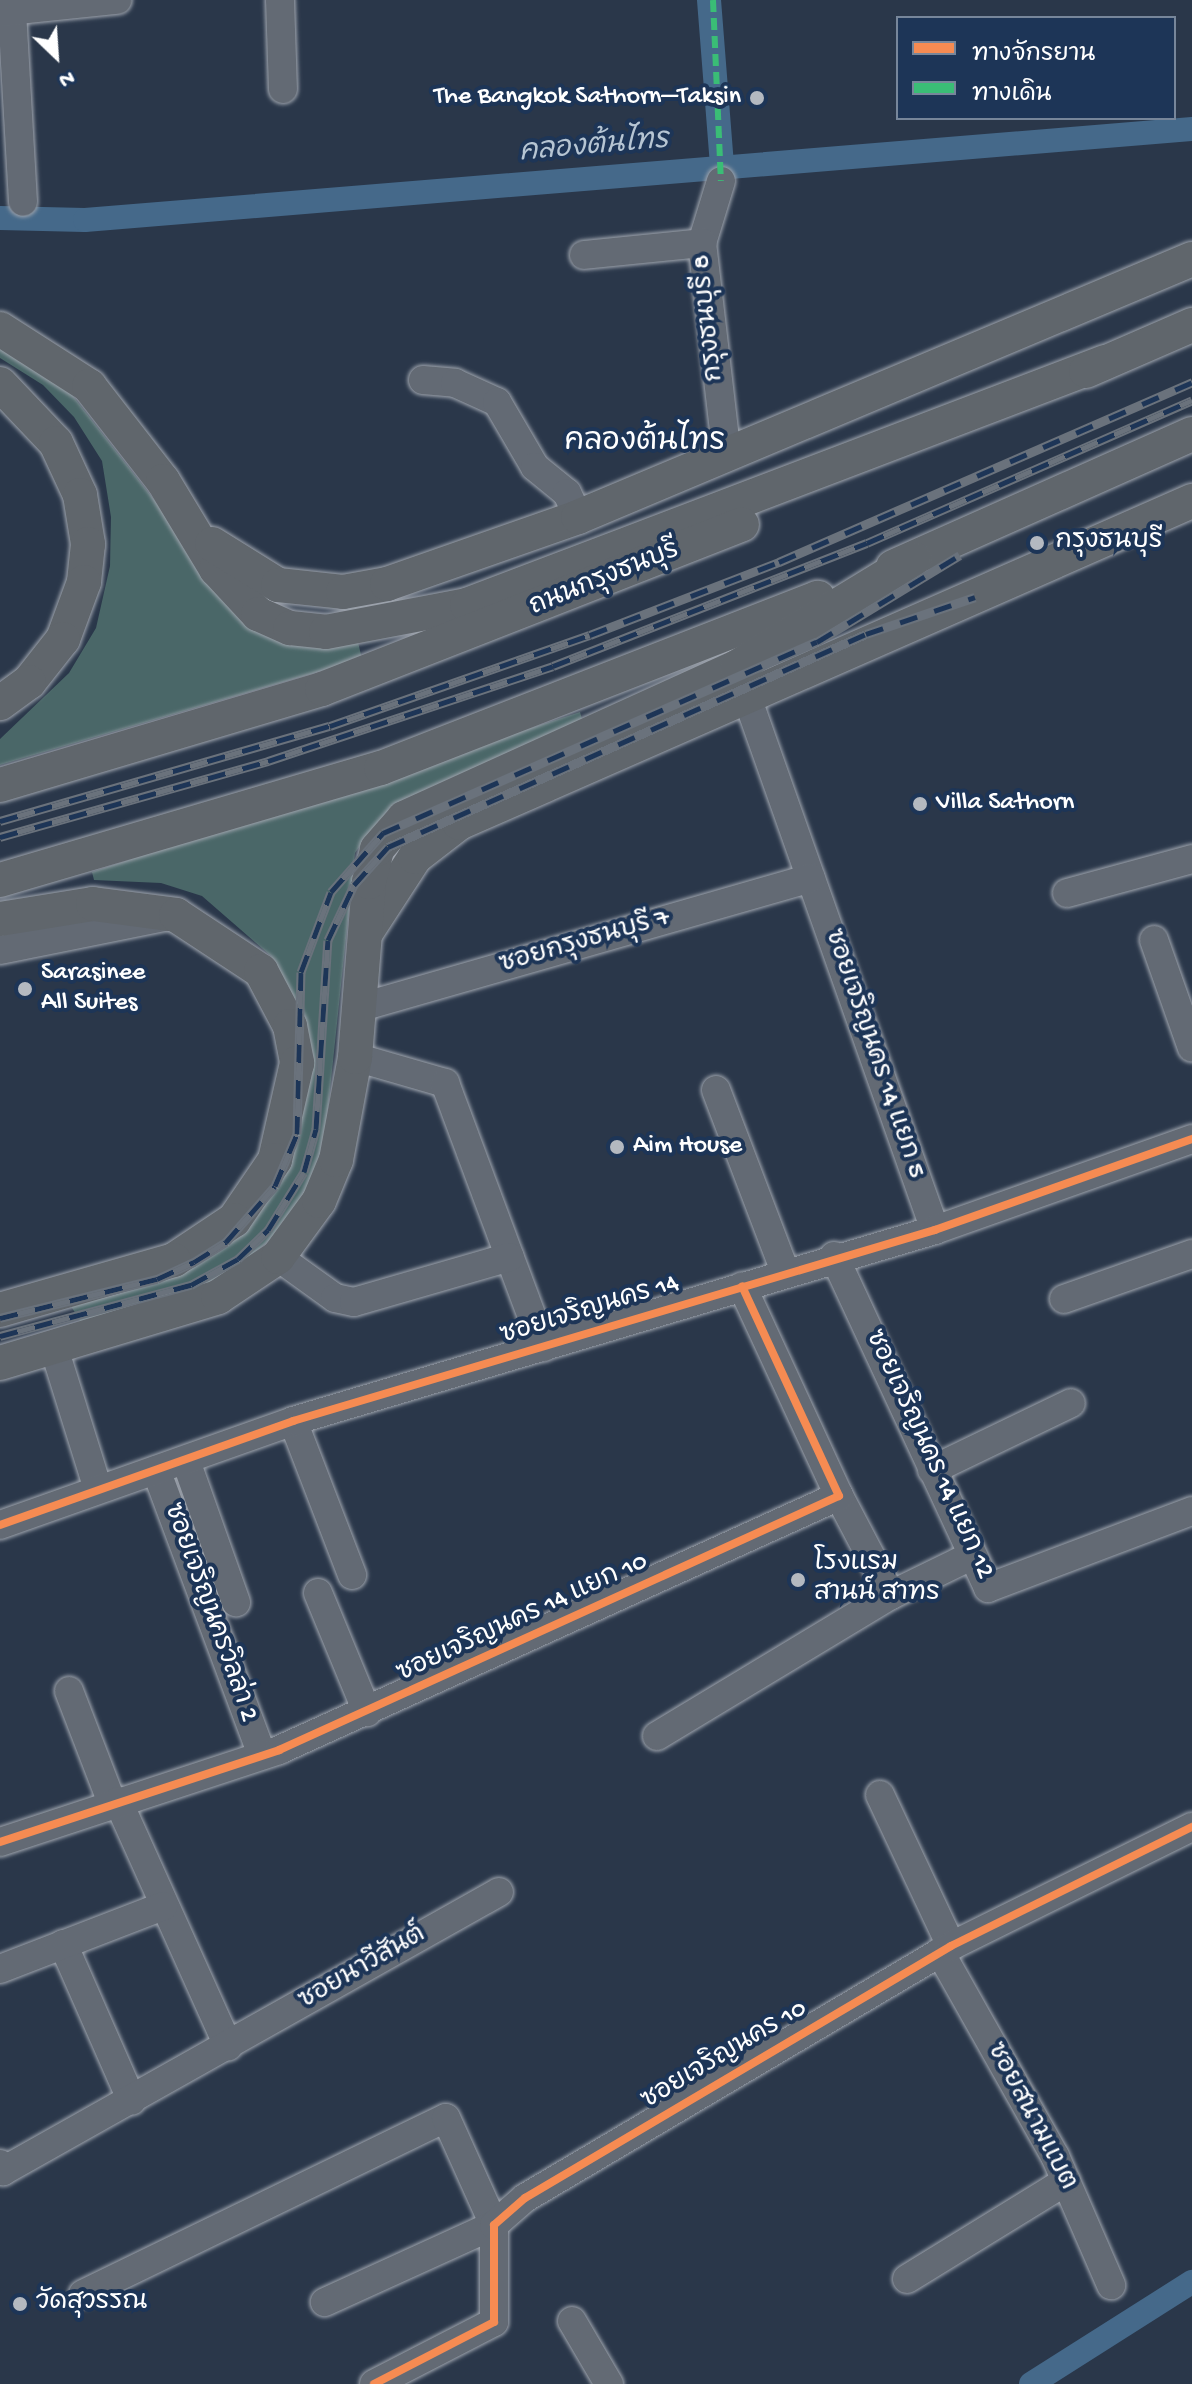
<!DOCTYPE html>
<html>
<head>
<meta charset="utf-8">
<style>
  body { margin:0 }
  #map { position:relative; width:1192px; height:2384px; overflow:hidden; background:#2a374a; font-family:"Gochi Hand","Playpen Sans Thai",sans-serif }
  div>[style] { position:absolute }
  .green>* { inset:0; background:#4a6768 }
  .canal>* { height:24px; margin:-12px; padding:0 12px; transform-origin:12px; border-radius:12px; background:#45698a }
  .roads { filter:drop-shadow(0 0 2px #9fa5ae) drop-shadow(0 0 2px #9fa5ae) }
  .minor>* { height:28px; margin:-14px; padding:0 14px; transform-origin:14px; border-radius:14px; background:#636a74 }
  .major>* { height:34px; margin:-17px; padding:0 17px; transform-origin:17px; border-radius:17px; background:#60666c }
  .rail>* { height:9px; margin-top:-4.5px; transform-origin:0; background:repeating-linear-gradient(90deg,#1d3557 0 18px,#6a727c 0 36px); box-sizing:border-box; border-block:2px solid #6a727c }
  .quiet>* { height:6px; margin-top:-3px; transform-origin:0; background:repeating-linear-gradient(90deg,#3abd76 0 12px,transparent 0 18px) }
  .cycleway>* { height:8px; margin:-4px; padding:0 4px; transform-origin:4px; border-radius:4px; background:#f68b52 }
  .dots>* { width:22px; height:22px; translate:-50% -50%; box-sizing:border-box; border:4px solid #1d3557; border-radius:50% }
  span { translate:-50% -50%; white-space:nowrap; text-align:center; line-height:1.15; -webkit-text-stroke:8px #1d3557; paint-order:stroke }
  .poi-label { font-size:26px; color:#fff }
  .right { translate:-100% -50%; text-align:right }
  .left { translate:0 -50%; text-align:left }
  .street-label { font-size:26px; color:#fff }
  .water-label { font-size:28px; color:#b6c5d3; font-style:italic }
  .quarter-label { font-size:30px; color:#fff }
  .legend { position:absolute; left:896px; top:16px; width:280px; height:104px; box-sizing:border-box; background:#1d3557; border:2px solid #77869a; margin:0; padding:10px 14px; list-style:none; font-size:24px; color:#fff }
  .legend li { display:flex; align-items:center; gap:16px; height:40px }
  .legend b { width:40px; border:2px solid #77869a }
  .north { position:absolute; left:16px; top:16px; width:80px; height:80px; -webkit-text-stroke:6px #1d3557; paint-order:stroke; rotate:155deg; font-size:22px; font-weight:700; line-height:32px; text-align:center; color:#fff }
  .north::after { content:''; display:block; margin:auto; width:28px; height:36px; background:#fff; clip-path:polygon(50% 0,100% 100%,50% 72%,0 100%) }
</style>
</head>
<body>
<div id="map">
  <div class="green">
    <i style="clip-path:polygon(0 345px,69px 391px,216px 579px,357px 638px,362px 659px,0 765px,0 739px,69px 673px,96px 628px,110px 566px,111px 517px,102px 461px,74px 417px,43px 385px,0 358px)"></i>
    <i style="clip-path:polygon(580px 712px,582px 719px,370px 832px,355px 853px,323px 1156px,309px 1193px,274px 1237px,205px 1291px,80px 1321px,71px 1306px,273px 1180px,285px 982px,271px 956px,202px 896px,161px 883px,94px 880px,92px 872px)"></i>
  </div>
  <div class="canal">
    <i style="left:709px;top:0;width:168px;rotate:85.5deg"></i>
    <i style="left:0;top:218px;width:85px;rotate:1.3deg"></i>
    <i style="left:85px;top:220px;width:1111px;rotate:-4.7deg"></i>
    <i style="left:1031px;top:2384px;width:191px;rotate:-32.4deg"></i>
  </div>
  <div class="roads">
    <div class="minor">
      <i style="left:280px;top:0;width:89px;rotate:88.1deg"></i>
      <i style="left:12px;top:11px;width:191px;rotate:86.7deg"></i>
      <i style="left:0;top:12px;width:118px;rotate:-5.9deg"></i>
      <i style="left:721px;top:181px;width:65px;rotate:107deg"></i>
      <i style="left:702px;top:243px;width:215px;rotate:83.3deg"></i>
      <i style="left:584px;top:255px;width:119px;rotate:-5.8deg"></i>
      <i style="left:423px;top:380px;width:32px;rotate:5deg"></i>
      <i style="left:455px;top:383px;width:46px;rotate:24.3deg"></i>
      <i style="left:497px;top:402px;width:75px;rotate:59.7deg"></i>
      <i style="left:535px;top:467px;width:41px;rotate:39.1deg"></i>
      <i style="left:567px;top:493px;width:26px;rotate:65deg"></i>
      <i style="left:748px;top:700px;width:562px;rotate:70.57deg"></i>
      <i style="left:1067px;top:893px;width:130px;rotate:-15.2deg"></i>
      <i style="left:1154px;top:940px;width:114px;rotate:70.6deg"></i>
      <i style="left:0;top:950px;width:166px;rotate:-11.4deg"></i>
      <i style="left:358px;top:1008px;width:471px;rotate:-16deg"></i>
      <i style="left:355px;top:1057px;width:94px;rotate:16.1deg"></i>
      <i style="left:445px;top:1083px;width:282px;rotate:69.6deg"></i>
      <i style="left:716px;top:1090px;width:191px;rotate:69.2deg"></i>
      <i style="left:834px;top:1256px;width:366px;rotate:65.1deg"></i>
      <i style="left:988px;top:1588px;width:218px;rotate:-20.7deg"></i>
      <i style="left:278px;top:1257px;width:70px;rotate:35.7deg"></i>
      <i style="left:335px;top:1298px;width:19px;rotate:12deg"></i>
      <i style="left:354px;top:1302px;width:162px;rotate:-16.1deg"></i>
      <i style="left:1064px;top:1299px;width:136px;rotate:-19.4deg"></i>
      <i style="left:54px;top:1348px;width:148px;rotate:72.7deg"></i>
      <i style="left:293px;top:1421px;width:165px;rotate:69deg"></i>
      <i style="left:186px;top:1461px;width:150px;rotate:70.5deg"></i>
      <i style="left:156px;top:1470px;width:304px;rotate:69.6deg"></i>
      <i style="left:932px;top:1470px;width:154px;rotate:-25.7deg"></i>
      <i style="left:839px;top:1496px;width:112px;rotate:62.3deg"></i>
      <i style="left:0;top:1525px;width:311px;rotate:-19.5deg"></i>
      <i style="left:293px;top:1421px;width:670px;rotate:-16.57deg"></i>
      <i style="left:935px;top:1230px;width:273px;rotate:-19.5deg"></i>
      <i style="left:318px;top:1593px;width:129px;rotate:67.6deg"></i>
      <i style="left:69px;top:1691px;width:120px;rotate:69deg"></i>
      <i style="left:657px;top:1736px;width:273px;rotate:-31.1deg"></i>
      <i style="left:891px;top:1595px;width:89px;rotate:-26deg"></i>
      <i style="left:880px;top:1795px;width:167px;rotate:64.8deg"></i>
      <i style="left:118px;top:1801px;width:269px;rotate:65.8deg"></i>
      <i style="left:0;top:1842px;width:294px;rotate:-18.2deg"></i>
      <i style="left:279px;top:1750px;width:615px;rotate:-24.4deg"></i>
      <i style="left:839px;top:1496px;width:231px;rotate:-114.8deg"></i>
      <i style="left:63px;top:1944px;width:171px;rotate:66.3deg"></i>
      <i style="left:940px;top:1952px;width:234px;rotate:60.6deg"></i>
      <i style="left:1055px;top:2156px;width:141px;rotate:66.5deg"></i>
      <i style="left:0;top:1969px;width:175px;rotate:-21.1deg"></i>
      <i style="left:0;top:2164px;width:8px;rotate:67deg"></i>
      <i style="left:3px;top:2171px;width:569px;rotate:-29.36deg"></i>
      <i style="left:907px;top:2279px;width:187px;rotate:-31.6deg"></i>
      <i style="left:83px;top:2294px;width:403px;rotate:-25.9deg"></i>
      <i style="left:446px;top:2118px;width:117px;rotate:65.8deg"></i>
      <i style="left:494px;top:2225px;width:186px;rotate:155.5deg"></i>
      <i style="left:572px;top:2321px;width:73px;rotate:59.6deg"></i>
      <i style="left:374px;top:2384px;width:135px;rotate:-27.3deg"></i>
      <i style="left:494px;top:2322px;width:97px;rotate:-90deg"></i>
      <i style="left:494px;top:2225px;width:41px;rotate:-41.1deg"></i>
      <i style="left:525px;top:2198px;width:495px;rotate:-30.6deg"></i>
      <i style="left:951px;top:1946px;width:269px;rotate:-26.3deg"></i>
    </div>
    <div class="major">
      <i style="left:0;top:329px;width:106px;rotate:32.6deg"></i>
      <i style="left:89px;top:386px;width:120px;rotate:52.1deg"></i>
      <i style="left:163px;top:481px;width:103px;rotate:58.9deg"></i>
      <i style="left:216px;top:569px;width:62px;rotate:47deg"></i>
      <i style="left:258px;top:614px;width:35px;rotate:24deg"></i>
      <i style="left:290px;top:628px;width:36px;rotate:6deg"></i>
      <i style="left:326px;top:632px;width:144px;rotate:-10.8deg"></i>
      <i style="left:467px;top:605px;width:683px;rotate:-20.85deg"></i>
      <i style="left:1086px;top:371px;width:116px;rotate:-23.5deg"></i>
      <i style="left:0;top:384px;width:81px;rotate:46.5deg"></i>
      <i style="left:56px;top:443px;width:57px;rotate:65.2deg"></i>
      <i style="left:80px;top:495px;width:50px;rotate:80.7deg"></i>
      <i style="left:88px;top:544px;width:38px;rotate:96deg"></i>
      <i style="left:84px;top:582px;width:61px;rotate:110.2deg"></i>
      <i style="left:63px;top:639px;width:55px;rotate:128.3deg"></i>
      <i style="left:29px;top:682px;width:36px;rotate:144deg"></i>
      <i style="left:212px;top:544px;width:78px;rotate:31.8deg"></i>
      <i style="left:278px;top:585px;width:65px;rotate:6.1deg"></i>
      <i style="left:343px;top:592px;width:45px;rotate:-10.3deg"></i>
      <i style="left:387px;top:584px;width:202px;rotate:-19.3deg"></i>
      <i style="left:578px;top:517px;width:666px;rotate:-22.79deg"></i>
      <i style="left:893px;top:567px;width:327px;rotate:-24deg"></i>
      <i style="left:0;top:785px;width:336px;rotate:-16.6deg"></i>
      <i style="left:322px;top:689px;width:451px;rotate:-21.4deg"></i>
      <i style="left:0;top:880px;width:397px;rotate:-16.4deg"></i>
      <i style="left:381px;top:768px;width:469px;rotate:-21.3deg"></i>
      <i style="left:0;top:919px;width:94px;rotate:-9.2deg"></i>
      <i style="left:93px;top:904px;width:84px;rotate:7.5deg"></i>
      <i style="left:176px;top:915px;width:102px;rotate:33.4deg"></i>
      <i style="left:261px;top:971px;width:62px;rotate:62.2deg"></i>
      <i style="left:290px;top:1026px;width:38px;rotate:79deg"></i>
      <i style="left:297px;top:1063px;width:99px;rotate:102.8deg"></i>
      <i style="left:275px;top:1160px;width:73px;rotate:124.3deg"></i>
      <i style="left:234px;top:1220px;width:72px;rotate:146.3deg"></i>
      <i style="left:174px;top:1260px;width:181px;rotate:164deg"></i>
      <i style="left:367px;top:931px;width:88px;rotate:-57deg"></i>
      <i style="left:415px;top:857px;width:56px;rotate:-37.7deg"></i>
      <i style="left:459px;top:823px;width:801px;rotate:-23.72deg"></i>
      <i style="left:0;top:1363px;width:228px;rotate:-16.8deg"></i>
      <i style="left:218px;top:1297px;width:72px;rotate:-33.7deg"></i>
      <i style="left:278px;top:1257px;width:69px;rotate:-53.8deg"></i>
      <i style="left:319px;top:1201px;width:44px;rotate:-67.5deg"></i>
      <i style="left:336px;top:1160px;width:105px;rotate:-79.5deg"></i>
      <i style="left:355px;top:1057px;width:176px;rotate:-85.4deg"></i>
      <i style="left:369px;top:882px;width:34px;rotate:-76deg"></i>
      <i style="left:377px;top:849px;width:41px;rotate:-48.9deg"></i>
      <i style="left:404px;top:818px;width:366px;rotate:-24.4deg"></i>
      <i style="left:737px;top:667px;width:207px;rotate:-31.4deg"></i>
    </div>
  </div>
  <div class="rail">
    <i style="left:0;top:821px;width:343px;rotate:-16.1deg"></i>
    <i style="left:330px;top:726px;width:275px;rotate:-19.3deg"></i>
    <i style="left:590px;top:635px;width:203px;rotate:-21.1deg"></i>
    <i style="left:779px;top:562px;width:451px;rotate:-23.5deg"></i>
    <i style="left:0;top:837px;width:279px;rotate:-15.8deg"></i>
    <i style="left:268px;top:761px;width:300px;rotate:-18.4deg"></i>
    <i style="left:553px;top:666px;width:337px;rotate:-21.4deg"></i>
    <i style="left:867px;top:543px;width:355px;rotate:-23.7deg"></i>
    <i style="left:0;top:1318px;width:162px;rotate:-14deg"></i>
    <i style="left:157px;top:1279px;width:41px;rotate:-24.7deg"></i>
    <i style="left:194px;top:1262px;width:38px;rotate:-32deg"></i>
    <i style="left:226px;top:1242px;width:74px;rotate:-48.8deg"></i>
    <i style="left:275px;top:1186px;width:56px;rotate:-67.1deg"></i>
    <i style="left:297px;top:1134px;width:162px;rotate:-88.6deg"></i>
    <i style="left:301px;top:972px;width:85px;rotate:-69.4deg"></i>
    <i style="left:331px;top:892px;width:79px;rotate:-48.6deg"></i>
    <i style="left:383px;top:833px;width:474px;rotate:-23.8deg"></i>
    <i style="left:817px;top:642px;width:167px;rotate:-31.3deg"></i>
    <i style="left:0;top:1336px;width:198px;rotate:-15deg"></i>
    <i style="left:191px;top:1285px;width:54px;rotate:-29deg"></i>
    <i style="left:238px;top:1259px;width:42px;rotate:-44deg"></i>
    <i style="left:268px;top:1230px;width:68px;rotate:-58.2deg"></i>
    <i style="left:304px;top:1172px;width:45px;rotate:-74.4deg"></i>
    <i style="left:316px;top:1129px;width:189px;rotate:-86.4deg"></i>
    <i style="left:328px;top:940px;width:61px;rotate:-64.7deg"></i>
    <i style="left:354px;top:885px;width:51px;rotate:-48.2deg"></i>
    <i style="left:388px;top:847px;width:523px;rotate:-24.02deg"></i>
    <i style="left:866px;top:634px;width:115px;rotate:-18.7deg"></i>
  </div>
  <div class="quiet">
    <i style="left:713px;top:0;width:181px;rotate:87.5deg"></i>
  </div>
  <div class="cycleway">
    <i style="left:0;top:1525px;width:311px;rotate:-19.5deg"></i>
    <i style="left:293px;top:1421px;width:670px;rotate:-16.57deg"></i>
    <i style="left:935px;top:1230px;width:273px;rotate:-19.5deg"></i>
    <i style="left:0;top:1842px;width:294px;rotate:-18.2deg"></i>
    <i style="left:279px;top:1750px;width:615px;rotate:-24.4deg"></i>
    <i style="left:839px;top:1496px;width:231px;rotate:-114.8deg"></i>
    <i style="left:374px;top:2384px;width:135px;rotate:-27.3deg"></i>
    <i style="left:494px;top:2322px;width:97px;rotate:-90deg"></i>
    <i style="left:494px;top:2225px;width:41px;rotate:-41.1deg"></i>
    <i style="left:525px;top:2198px;width:495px;rotate:-30.6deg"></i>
    <i style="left:951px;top:1946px;width:269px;rotate:-26.3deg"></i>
  </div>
  <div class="dots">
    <i style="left:757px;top:98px;background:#b4b9c0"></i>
    <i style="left:1037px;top:543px;background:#b4b9c0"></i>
    <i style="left:920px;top:804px;background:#b4b9c0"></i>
    <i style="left:25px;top:989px;background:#b4b9c0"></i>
    <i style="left:617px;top:1147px;background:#b4b9c0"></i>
    <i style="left:798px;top:1580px;background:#b4b9c0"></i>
    <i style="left:20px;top:2304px;background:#b4b9c0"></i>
  </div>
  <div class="poi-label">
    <span class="right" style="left:741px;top:98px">The Bangkok Sathorn–Taksin</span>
    <span class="left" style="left:1055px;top:543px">กรุงธนบุรี</span>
    <span class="left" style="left:936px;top:804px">Villa Sathorn</span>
    <span class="left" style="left:41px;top:989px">Sarasinee<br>All Suites</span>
    <span class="left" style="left:633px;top:1147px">Aim House</span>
    <span class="left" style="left:814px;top:1580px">โรงแรม<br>สานน์ สาทร</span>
    <span class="left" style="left:36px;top:2304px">วัดสุวรรณ</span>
  </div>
  <div class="street-label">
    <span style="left:710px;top:318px;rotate:-96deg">กรุงธนบุรี 8</span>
    <span style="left:605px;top:580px;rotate:-22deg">ถนนกรุงธนบุรี</span>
    <span style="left:585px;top:943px;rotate:-16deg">ซอยกรุงธนบุรี 7</span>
    <span style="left:873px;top:1054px;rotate:71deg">ซอยเจริญนคร 14 แยก 5</span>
    <span style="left:590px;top:1311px;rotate:-17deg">ซอยเจริญนคร 14</span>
    <span style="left:928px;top:1455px;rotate:65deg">ซอยเจริญนคร 14 แยก 12</span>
    <span style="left:209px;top:1613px;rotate:70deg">ซอยเจริญนครวิลล่า 2</span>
    <span style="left:523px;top:1619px;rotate:-25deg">ซอยเจริญนคร 14 แยก 10</span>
    <span style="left:363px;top:1969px;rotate:-30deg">ซอยนาวีสันต์</span>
    <span style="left:725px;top:2056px;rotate:-31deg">ซอยเจริญนคร 10</span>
    <span style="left:1030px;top:2117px;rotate:62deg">ซอยสนามแบต</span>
  </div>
  <div class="water-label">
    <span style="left:594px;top:148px;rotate:-5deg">คลองต้นไทร</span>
  </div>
  <div class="quarter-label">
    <span style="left:645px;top:444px">คลองต้นไทร</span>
  </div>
  <ul class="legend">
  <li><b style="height:10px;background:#f68b52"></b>ทางจักรยาน</li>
  <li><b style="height:10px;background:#3abd76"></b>ทางเดิน</li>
  </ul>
  <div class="north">N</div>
</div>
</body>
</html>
